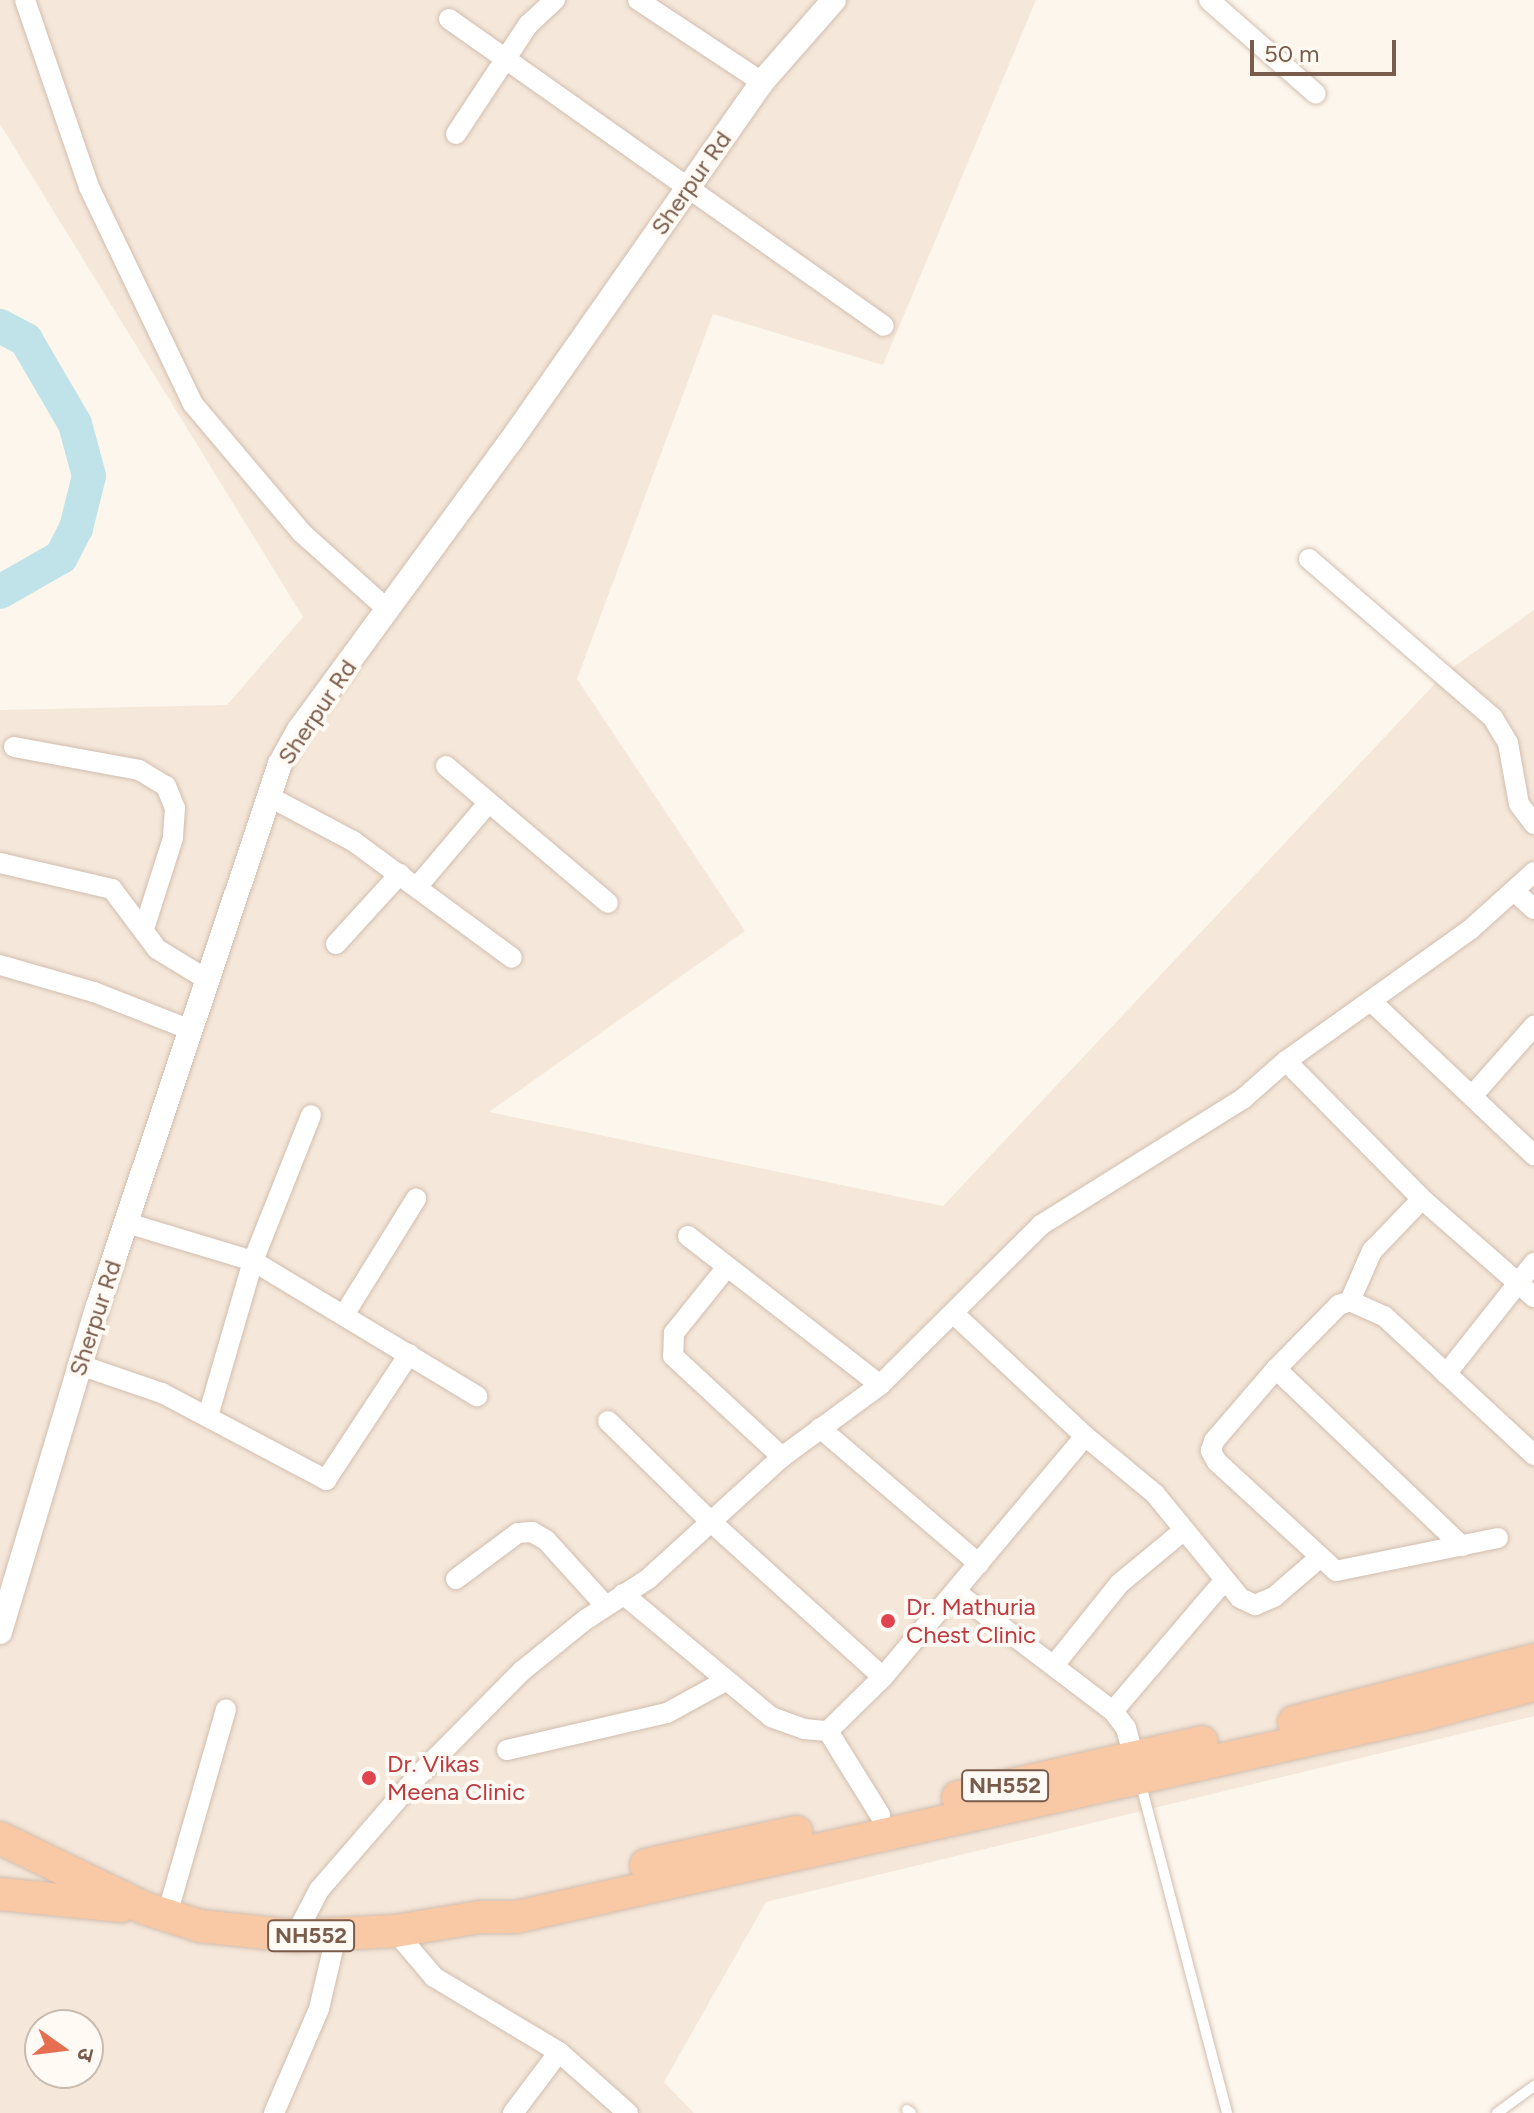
<!DOCTYPE html>
<html>
<head>
<meta charset="utf-8">
<style>
  body { margin:0 }
  #map { position:relative; width:1534px; height:2113px; overflow:hidden; background:#fdf6ec; font-family:Figtree,"Noto Sans Devanagari",sans-serif }
  div>[style] { position:absolute }
  .residential>* { inset:0; background:#f5e8da }
  .river>* { height:34px; margin:-17px; padding:0 17px; transform-origin:17px; border-radius:17px; background:#bfe3e8 }
  .roads { filter:drop-shadow(0 0 2px #d1beb0) drop-shadow(0 0 2px #d1beb0) }
  .service>* { height:10px; margin:-5px; padding:0 5px; transform-origin:5px; border-radius:5px; background:#fff }
  .minor>* { height:20px; margin:-10px; padding:0 10px; transform-origin:10px; border-radius:10px; background:#fff }
  .tertiary>* { height:24px; margin:-12px; padding:0 12px; transform-origin:12px; border-radius:12px; background:#fff }
  .trunk>* { height:32px; margin:-16px; padding:0 16px; transform-origin:16px; border-radius:16px; background:#f9c8a4 }
  .dots>* { width:22px; height:22px; translate:-50% -50%; box-sizing:border-box; border:4px solid #fffaf3; border-radius:50% }
  span { translate:-50% -50%; white-space:nowrap; text-align:center; line-height:1.15; -webkit-text-stroke:8px #fffaf3; paint-order:stroke }
  .shield-label span { padding:2px 6px; background:#fffaf3; border:2px solid; border-radius:6px; -webkit-text-stroke-width:0 }
  .shield-label { font-size:22px; color:#7a5c4d; font-weight:700 }
  .street-label { font-size:24px; color:#7a5c4d }
  .health-label { font-size:24px; color:#be3a42 }
  .left { translate:0 -50%; text-align:left }
  .north { position:absolute; left:24px; top:2009px; width:80px; height:80px; box-sizing:border-box; background:#fffaf3; border:2px solid #cabbb1; border-radius:50%; rotate:104deg; font-size:22px; font-weight:700; line-height:32px; text-align:center; color:#7a5c4d }
  .north::after { content:''; display:block; margin:auto; width:28px; height:36px; background:#e76f51; clip-path:polygon(50% 0,100% 100%,50% 72%,0 100%) }
  .scale { position:absolute; left:1250px; top:40px; width:146px; height:36px; box-sizing:border-box; border:4px solid #7a5c4d; border-top:0; padding-left:10px; font-size:24px; line-height:28px; white-space:nowrap; color:#7a5c4d; -webkit-text-stroke:6px #fffaf3; paint-order:stroke }
</style>
</head>
<body>
<div id="map">
  <div class="residential">
    <i style="clip-path:polygon(evenodd,0 0,1036px 0,883px 365px,713px 314px,577px 679px,745px 931px,489px 1112px,943px 1206px,1445px 673px,1534px 610px,1534px 1716px,766px 1902px,664px 2082px,694px 2113px,0 2113px,0 710px,227px 705px,303px 617px,0 124px,0 0,40px 2025px,88px 2025px,88px 2073px,40px 2073px,40px 2025px)"></i>
  </div>
  <div class="river">
    <i style="left:0;top:326px;width:30px;rotate:28deg"></i>
    <i style="left:26px;top:340px;width:97px;rotate:59.7deg"></i>
    <i style="left:75px;top:424px;width:54px;rotate:74.9deg"></i>
    <i style="left:89px;top:476px;width:54px;rotate:104deg"></i>
    <i style="left:76px;top:528px;width:33px;rotate:117deg"></i>
    <i style="left:61px;top:557px;width:70px;rotate:150.2deg"></i>
  </div>
  <div class="roads">
    <div class="service">
      <i style="left:1140px;top:1781px;width:343px;rotate:75.3deg"></i>
      <i style="left:907px;top:2110px;width:5px;rotate:37deg"></i>
      <i style="left:1497px;top:2113px;width:46px;rotate:-36.1deg"></i>
    </div>
    <div class="minor">
      <i style="left:25px;top:0;width:198px;rotate:71.1deg"></i>
      <i style="left:89px;top:187px;width:241px;rotate:64.4deg"></i>
      <i style="left:193px;top:404px;width:169px;rotate:49.8deg"></i>
      <i style="left:302px;top:533px;width:114px;rotate:41.8deg"></i>
      <i style="left:638px;top:0;width:149px;rotate:33.5deg"></i>
      <i style="left:1209px;top:0;width:142px;rotate:41.3deg"></i>
      <i style="left:449px;top:19px;width:532px;rotate:35.21deg"></i>
      <i style="left:456px;top:134px;width:131px;rotate:-56.6deg"></i>
      <i style="left:528px;top:25px;width:37px;rotate:-43deg"></i>
      <i style="left:1309px;top:559px;width:243px;rotate:40.8deg"></i>
      <i style="left:1493px;top:718px;width:29px;rotate:59deg"></i>
      <i style="left:1508px;top:743px;width:62px;rotate:79.8deg"></i>
      <i style="left:1519px;top:804px;width:25px;rotate:53deg"></i>
      <i style="left:14px;top:747px;width:127px;rotate:10.4deg"></i>
      <i style="left:139px;top:770px;width:31px;rotate:31deg"></i>
      <i style="left:166px;top:786px;width:24px;rotate:68deg"></i>
      <i style="left:175px;top:808px;width:30px;rotate:94deg"></i>
      <i style="left:173px;top:838px;width:96px;rotate:107.7deg"></i>
      <i style="left:446px;top:766px;width:212px;rotate:40.2deg"></i>
      <i style="left:268px;top:796px;width:96px;rotate:27.9deg"></i>
      <i style="left:353px;top:841px;width:197px;rotate:36.3deg"></i>
      <i style="left:0;top:863px;width:115px;rotate:13.1deg"></i>
      <i style="left:112px;top:889px;width:75px;rotate:53.1deg"></i>
      <i style="left:157px;top:949px;width:60px;rotate:31.3deg"></i>
      <i style="left:417px;top:887px;width:111px;rotate:-49.7deg"></i>
      <i style="left:1514px;top:891px;width:27px;rotate:42deg"></i>
      <i style="left:336px;top:944px;width:95px;rotate:-47.6deg"></i>
      <i style="left:0;top:965px;width:98px;rotate:16deg"></i>
      <i style="left:94px;top:992px;width:104px;rotate:21.4deg"></i>
      <i style="left:1372px;top:1002px;width:223px;rotate:43.4deg"></i>
      <i style="left:1286px;top:1061px;width:194px;rotate:45.4deg"></i>
      <i style="left:1422px;top:1199px;width:149px;rotate:41.2deg"></i>
      <i style="left:1472px;top:1096px;width:94px;rotate:-48.5deg"></i>
      <i style="left:127px;top:1223px;width:132px;rotate:16.8deg"></i>
      <i style="left:253px;top:1261px;width:262px;rotate:31.1deg"></i>
      <i style="left:688px;top:1236px;width:243px;rotate:37.8deg"></i>
      <i style="left:727px;top:1267px;width:85px;rotate:128.8deg"></i>
      <i style="left:674px;top:1333px;width:23px;rotate:92deg"></i>
      <i style="left:673px;top:1356px;width:149px;rotate:42.8deg"></i>
      <i style="left:1350px;top:1301px;width:55px;rotate:-66.3deg"></i>
      <i style="left:1372px;top:1251px;width:72px;rotate:-46.1deg"></i>
      <i style="left:344px;top:1315px;width:137px;rotate:-58.2deg"></i>
      <i style="left:80px;top:1365px;width:87px;rotate:18.9deg"></i>
      <i style="left:162px;top:1393px;width:186px;rotate:27.9deg"></i>
      <i style="left:326px;top:1480px;width:151px;rotate:-56.6deg"></i>
      <i style="left:1276px;top:1369px;width:257px;rotate:43.6deg"></i>
      <i style="left:1446px;top:1374px;width:142px;rotate:-51.6deg"></i>
      <i style="left:208px;top:1416px;width:161px;rotate:-73.8deg"></i>
      <i style="left:253px;top:1261px;width:157px;rotate:-68.3deg"></i>
      <i style="left:608px;top:1421px;width:141px;rotate:44.4deg"></i>
      <i style="left:709px;top:1520px;width:234px;rotate:42.1deg"></i>
      <i style="left:883px;top:1677px;width:77px;rotate:135.5deg"></i>
      <i style="left:828px;top:1731px;width:99px;rotate:58.2deg"></i>
      <i style="left:820px;top:1428px;width:209px;rotate:40.5deg"></i>
      <i style="left:1085px;top:1436px;width:91px;rotate:39.6deg"></i>
      <i style="left:1155px;top:1494px;width:134px;rotate:50.7deg"></i>
      <i style="left:1240px;top:1598px;width:17px;rotate:25deg"></i>
      <i style="left:1255px;top:1605px;width:21px;rotate:-23deg"></i>
      <i style="left:1274px;top:1597px;width:58px;rotate:-40.8deg"></i>
      <i style="left:1498px;top:1538px;width:165px;rotate:168.5deg"></i>
      <i style="left:1336px;top:1571px;width:161px;rotate:-137.5deg"></i>
      <i style="left:1217px;top:1462px;width:13px;rotate:-119deg"></i>
      <i style="left:1211px;top:1451px;width:10px;rotate:-73deg"></i>
      <i style="left:1214px;top:1441px;width:95px;rotate:-49.3deg"></i>
      <i style="left:1276px;top:1369px;width:90px;rotate:-45.5deg"></i>
      <i style="left:1339px;top:1305px;width:12px;rotate:-20deg"></i>
      <i style="left:1350px;top:1301px;width:37px;rotate:24deg"></i>
      <i style="left:1384px;top:1316px;width:205px;rotate:42.8deg"></i>
      <i style="left:456px;top:1579px;width:77px;rotate:-36.6deg"></i>
      <i style="left:518px;top:1533px;width:14px;rotate:-4deg"></i>
      <i style="left:532px;top:1532px;width:16px;rotate:30deg"></i>
      <i style="left:546px;top:1540px;width:88px;rotate:47.8deg"></i>
      <i style="left:956px;top:1592px;width:197px;rotate:37.2deg"></i>
      <i style="left:1113px;top:1711px;width:21px;rotate:53deg"></i>
      <i style="left:1126px;top:1728px;width:30px;rotate:75deg"></i>
      <i style="left:623px;top:1594px;width:192px;rotate:39.7deg"></i>
      <i style="left:771px;top:1717px;width:35px;rotate:20deg"></i>
      <i style="left:804px;top:1729px;width:24px;rotate:5deg"></i>
      <i style="left:1055px;top:1664px;width:102px;rotate:-51.3deg"></i>
      <i style="left:1119px;top:1584px;width:83px;rotate:-39.6deg"></i>
      <i style="left:883px;top:1677px;width:314px;rotate:-50deg"></i>
      <i style="left:1085px;top:1436px;width:179px;rotate:-137deg"></i>
      <i style="left:1113px;top:1711px;width:170px;rotate:-49.5deg"></i>
      <i style="left:507px;top:1750px;width:164px;rotate:-13deg"></i>
      <i style="left:667px;top:1713px;width:68px;rotate:-28.8deg"></i>
      <i style="left:167px;top:1915px;width:214px;rotate:-74deg"></i>
      <i style="left:395px;top:1931px;width:60px;rotate:49.7deg"></i>
      <i style="left:434px;top:1977px;width:146px;rotate:31deg"></i>
      <i style="left:559px;top:2052px;width:92px;rotate:41.5deg"></i>
      <i style="left:295px;top:1936px;width:52px;rotate:-62.4deg"></i>
      <i style="left:319px;top:1890px;width:148px;rotate:-49.1deg"></i>
      <i style="left:416px;top:1778px;width:151px;rotate:-45.3deg"></i>
      <i style="left:522px;top:1671px;width:81px;rotate:-39deg"></i>
      <i style="left:585px;top:1620px;width:75px;rotate:-33.1deg"></i>
      <i style="left:648px;top:1579px;width:181px;rotate:-42.3deg"></i>
      <i style="left:782px;top:1457px;width:122px;rotate:-36.3deg"></i>
      <i style="left:880px;top:1385px;width:227px;rotate:-44.8deg"></i>
      <i style="left:1041px;top:1225px;width:239px;rotate:-32deg"></i>
      <i style="left:1244px;top:1098px;width:56px;rotate:-41.4deg"></i>
      <i style="left:1286px;top:1061px;width:227px;rotate:-35.5deg"></i>
      <i style="left:1471px;top:929px;width:85px;rotate:-42.1deg"></i>
      <i style="left:274px;top:2113px;width:113px;rotate:-66.6deg"></i>
      <i style="left:319px;top:2009px;width:75px;rotate:-76.9deg"></i>
      <i style="left:513px;top:2113px;width:76px;rotate:-53deg"></i>
    </div>
    <div class="tertiary">
      <i style="left:0;top:1632px;width:340px;rotate:-73.3deg"></i>
      <i style="left:98px;top:1306px;width:572px;rotate:-71.44deg"></i>
      <i style="left:280px;top:764px;width:39px;rotate:-61deg"></i>
      <i style="left:299px;top:730px;width:357px;rotate:-53.8deg"></i>
      <i style="left:510px;top:442px;width:439px;rotate:-55deg"></i>
      <i style="left:762px;top:82px;width:109px;rotate:-48.7deg"></i>
    </div>
    <div class="trunk">
      <i style="left:1294px;top:1722px;width:248px;rotate:-14.5deg"></i>
      <i style="left:958px;top:1797px;width:250px;rotate:-12.7deg"></i>
      <i style="left:0;top:1838px;width:160px;rotate:25.9deg"></i>
      <i style="left:144px;top:1908px;width:59px;rotate:17.8deg"></i>
      <i style="left:200px;top:1926px;width:96px;rotate:6deg"></i>
      <i style="left:295px;top:1936px;width:100px;rotate:-2.9deg"></i>
      <i style="left:395px;top:1931px;width:86px;rotate:-9.4deg"></i>
      <i style="left:480px;top:1917px;width:36px"></i>
      <i style="left:516px;top:1917px;width:931px;rotate:-12.59deg"></i>
      <i style="left:1425px;top:1714px;width:113px;rotate:-14.9deg"></i>
      <i style="left:646px;top:1865px;width:154px;rotate:-12.4deg"></i>
      <i style="left:0;top:1894px;width:122px;rotate:5.7deg"></i>
    </div>
  </div>
  <div class="dots">
    <i style="left:888px;top:1621px;background:#e0444e"></i>
    <i style="left:369px;top:1778px;background:#e0444e"></i>
  </div>
  <div class="shield-label">
    <span style="left:1005px;top:1786px">NH552</span>
    <span style="left:311px;top:1936px">NH552</span>
  </div>
  <div class="street-label">
    <span style="left:691px;top:183px;rotate:-55deg">Sherpur Rd</span>
    <span style="left:317px;top:712px;rotate:-56deg">Sherpur Rd</span>
    <span style="left:95px;top:1318px;rotate:-72deg">Sherpur Rd</span>
  </div>
  <div class="health-label">
    <span class="left" style="left:906px;top:1621px">Dr. Mathuria<br>Chest Clinic</span>
    <span class="left" style="left:387px;top:1778px">Dr. Vikas<br>Meena Clinic</span>
  </div>
  <div class="north">उ</div>
  <div class="scale">50 m</div>
</div>
</body>
</html>
